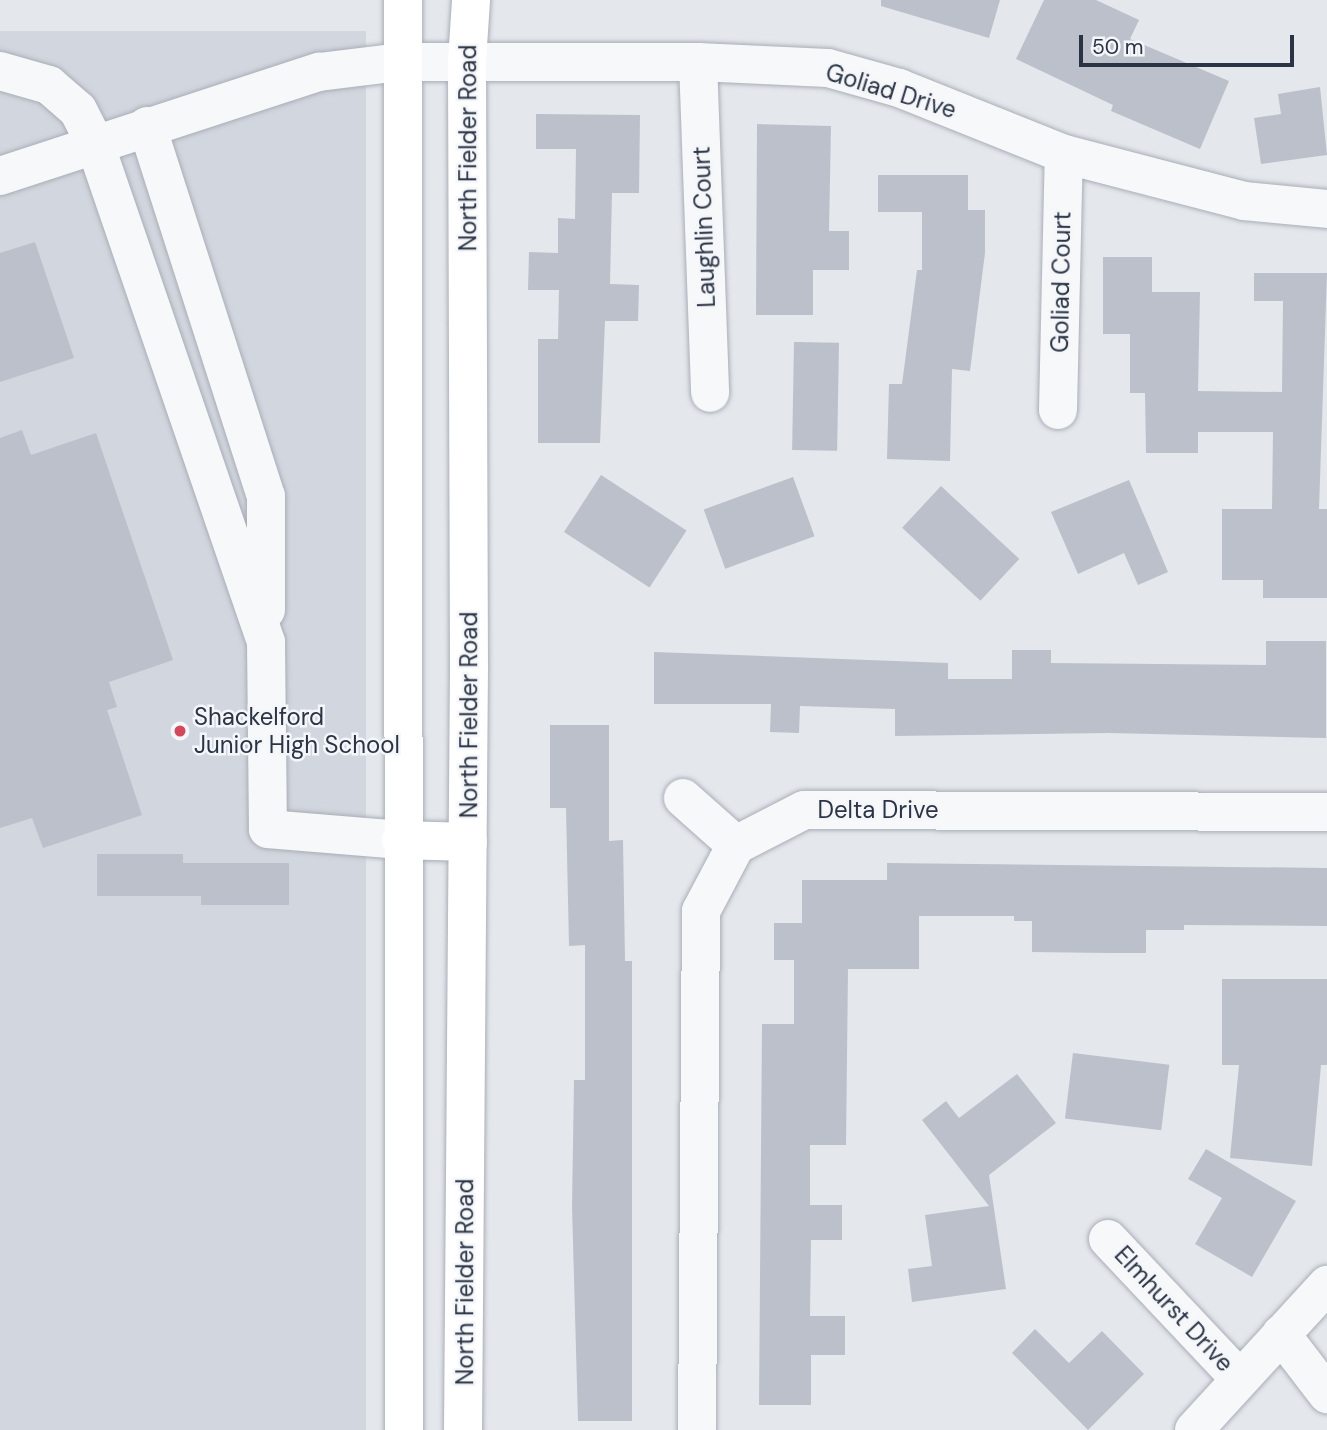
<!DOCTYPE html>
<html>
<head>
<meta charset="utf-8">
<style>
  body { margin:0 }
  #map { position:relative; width:1327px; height:1430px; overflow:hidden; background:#e4e7ec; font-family:"DM Sans",sans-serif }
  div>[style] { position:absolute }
  .built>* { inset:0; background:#d2d6de; transform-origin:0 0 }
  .building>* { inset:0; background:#bbc0ca; transform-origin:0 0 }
  .roads { filter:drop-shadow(0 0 2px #a9aeb7) drop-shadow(0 0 2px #a9aeb7) }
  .minor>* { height:38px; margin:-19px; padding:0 19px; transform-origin:19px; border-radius:19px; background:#f7f8fa }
  .major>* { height:38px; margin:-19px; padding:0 19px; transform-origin:19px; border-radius:19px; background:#fff }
  .dots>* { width:19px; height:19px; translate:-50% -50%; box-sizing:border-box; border:4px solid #f4f6f9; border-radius:50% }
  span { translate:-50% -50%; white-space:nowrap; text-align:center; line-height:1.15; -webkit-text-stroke:5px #f4f6f9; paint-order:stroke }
  .street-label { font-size:24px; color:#2b3445 }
  .poi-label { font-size:24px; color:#2b3445 }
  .left { translate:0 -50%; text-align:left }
  .scale { position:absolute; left:1079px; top:35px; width:215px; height:32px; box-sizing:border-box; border:4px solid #2b3445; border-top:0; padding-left:9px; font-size:21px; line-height:24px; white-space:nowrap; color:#2b3445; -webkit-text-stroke:5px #f4f6f9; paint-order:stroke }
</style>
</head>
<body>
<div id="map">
  <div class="built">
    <i style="left:0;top:31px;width:366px;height:1399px"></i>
  </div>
  <div class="building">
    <i style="clip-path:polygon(881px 0,1000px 0,989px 38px,881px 6px)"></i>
    <i style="clip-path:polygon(1044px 0,1096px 0,1139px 20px,1130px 39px,1229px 81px,1200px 149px,1111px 111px,1113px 105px,1016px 59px)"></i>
    <i style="clip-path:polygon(1320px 87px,1327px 155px,1261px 164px,1254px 118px,1281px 114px,1278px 94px)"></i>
    <i style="clip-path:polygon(536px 114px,640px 115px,639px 193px,612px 193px,610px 284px,639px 285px,638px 321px,605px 321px,600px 443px,538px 443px,538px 339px,558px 339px,559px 290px,528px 290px,529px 252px,558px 253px,558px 218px,575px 219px,576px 149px,536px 149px)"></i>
    <i style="clip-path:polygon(757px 124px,831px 126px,829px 231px,849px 231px,849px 270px,813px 270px,813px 315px,756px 315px)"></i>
    <i style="clip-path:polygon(878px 175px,968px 175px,968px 210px,985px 210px,985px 253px,970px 371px,952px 369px,950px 461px,887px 459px,889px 384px,902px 384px,917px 270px,922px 270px,922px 212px,878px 212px)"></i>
    <i style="clip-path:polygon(35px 242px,74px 358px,0 382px,0 253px)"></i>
    <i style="clip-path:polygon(1103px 257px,1152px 257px,1152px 292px,1200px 292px,1198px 391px,1282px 392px,1283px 301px,1254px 301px,1254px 273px,1327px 273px,1319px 509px,1327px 509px,1327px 598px,1263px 598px,1263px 580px,1222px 580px,1222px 509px,1272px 509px,1273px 432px,1198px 432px,1198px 453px,1146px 453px,1145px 393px,1130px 393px,1130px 334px,1103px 334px)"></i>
    <i style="left:794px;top:342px;width:45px;height:108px;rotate:1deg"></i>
    <i style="clip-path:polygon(22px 430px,31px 455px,96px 433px,173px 660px,109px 682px,117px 707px,107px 710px,142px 815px,43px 848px,32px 818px,0 828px,0 438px)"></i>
    <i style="left:601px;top:475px;width:102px;height:68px;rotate:33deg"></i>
    <i style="left:793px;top:477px;width:63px;height:95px;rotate:70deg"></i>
    <i style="clip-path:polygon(1129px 480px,1168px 572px,1138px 585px,1124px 553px,1078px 574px,1051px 512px)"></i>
    <i style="left:941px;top:486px;width:107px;height:57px;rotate:43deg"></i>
    <i style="clip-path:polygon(1266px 641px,1326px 641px,1326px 738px,1109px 733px,895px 736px,895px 709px,800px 706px,799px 733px,770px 732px,771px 704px,654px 704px,654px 652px,948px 663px,948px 679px,1012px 679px,1012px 650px,1051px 650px,1051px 663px,1266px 665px)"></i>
    <i style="clip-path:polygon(550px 725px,609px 725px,609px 841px,623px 840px,625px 961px,632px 961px,632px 1421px,578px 1421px,572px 1206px,574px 1080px,585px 1080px,585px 945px,569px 946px,566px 808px,550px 808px)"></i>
    <i style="clip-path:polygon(97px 854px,183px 854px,183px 863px,289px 863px,289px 905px,201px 905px,201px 896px,97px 896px)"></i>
    <i style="clip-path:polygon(887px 863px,1327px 868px,1327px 926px,1184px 925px,1184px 930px,1146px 930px,1146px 953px,1107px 953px,1032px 952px,1032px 921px,1014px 921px,1014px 916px,919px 916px,919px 969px,848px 969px,846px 1145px,810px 1145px,810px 1205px,842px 1205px,842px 1240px,811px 1240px,810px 1316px,845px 1316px,845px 1355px,811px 1355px,811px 1405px,759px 1405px,762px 1024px,794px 1024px,794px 960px,774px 960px,774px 923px,802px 923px,802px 880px,887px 880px)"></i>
    <i style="clip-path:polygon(1222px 979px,1327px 979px,1327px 1065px,1321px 1065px,1312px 1166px,1230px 1158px,1239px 1065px,1222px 1065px)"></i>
    <i style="left:1073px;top:1053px;width:97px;height:66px;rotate:7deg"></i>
    <i style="clip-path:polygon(1017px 1074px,1056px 1123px,989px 1175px,1006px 1289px,912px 1302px,908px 1269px,932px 1266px,925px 1215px,989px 1206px,922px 1120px,946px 1101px,959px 1118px)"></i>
    <i style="clip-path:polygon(1206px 1149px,1296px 1201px,1252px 1277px,1195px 1244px,1222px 1198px,1188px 1179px)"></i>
    <i style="clip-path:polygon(1035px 1329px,1069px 1363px,1102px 1331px,1144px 1374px,1088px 1430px,1012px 1353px)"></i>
  </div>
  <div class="roads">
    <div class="minor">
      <i style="left:698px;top:62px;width:331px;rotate:87.9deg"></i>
      <i style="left:0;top:71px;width:51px;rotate:15.9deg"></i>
      <i style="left:49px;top:85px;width:38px;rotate:41deg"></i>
      <i style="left:78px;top:110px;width:38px;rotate:63deg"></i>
      <i style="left:95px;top:144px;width:527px;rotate:71.05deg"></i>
      <i style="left:266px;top:642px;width:187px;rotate:89.4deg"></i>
      <i style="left:268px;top:829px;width:133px;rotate:4.7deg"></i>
      <i style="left:147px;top:126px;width:389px;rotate:72.2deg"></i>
      <i style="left:266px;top:496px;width:114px;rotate:90deg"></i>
      <i style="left:0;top:176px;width:336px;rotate:-18.1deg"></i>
      <i style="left:319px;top:72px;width:82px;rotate:-7deg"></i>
      <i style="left:400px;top:62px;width:298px"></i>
      <i style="left:698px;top:62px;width:130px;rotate:2.6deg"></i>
      <i style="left:828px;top:68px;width:74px;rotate:15.7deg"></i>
      <i style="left:899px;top:88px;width:178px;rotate:21.8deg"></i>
      <i style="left:1064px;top:154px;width:186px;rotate:14.6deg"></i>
      <i style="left:1244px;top:201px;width:83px;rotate:5.5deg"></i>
      <i style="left:1058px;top:410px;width:256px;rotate:-88.7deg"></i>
      <i style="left:683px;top:798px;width:71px;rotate:41.6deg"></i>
      <i style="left:1108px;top:1239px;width:192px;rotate:46.7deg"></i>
      <i style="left:1281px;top:1334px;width:76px;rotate:52.5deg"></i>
      <i style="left:697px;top:1430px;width:519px;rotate:-89.56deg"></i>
      <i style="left:701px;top:911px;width:75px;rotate:-62.1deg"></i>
      <i style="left:736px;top:845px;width:76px;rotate:-27.2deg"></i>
      <i style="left:804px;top:810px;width:523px;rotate:0.22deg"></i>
      <i style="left:1194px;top:1430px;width:197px;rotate:-47.5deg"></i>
    </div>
    <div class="major">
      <i style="left:403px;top:0;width:1430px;rotate:89.96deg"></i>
      <i style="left:401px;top:840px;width:67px;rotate:1.7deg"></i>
      <i style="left:463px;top:1430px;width:762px;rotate:-89.55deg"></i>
      <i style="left:469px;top:668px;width:607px;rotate:-90.19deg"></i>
      <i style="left:467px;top:61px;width:61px;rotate:-86.2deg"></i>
    </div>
  </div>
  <div class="dots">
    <i style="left:180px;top:731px;background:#d1495b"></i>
  </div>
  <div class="street-label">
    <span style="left:891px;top:91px;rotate:17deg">Goliad Drive</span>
    <span style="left:468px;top:148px;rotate:-90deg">North Fielder Road</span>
    <span style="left:704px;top:227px;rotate:-92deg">Laughlin Court</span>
    <span style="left:1061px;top:282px;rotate:-89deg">Goliad Court</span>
    <span style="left:469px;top:715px;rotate:-90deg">North Fielder Road</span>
    <span style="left:878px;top:810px">Delta Drive</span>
    <span style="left:465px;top:1282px;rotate:-90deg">North Fielder Road</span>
    <span style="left:1174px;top:1309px;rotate:47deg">Elmhurst Drive</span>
  </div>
  <div class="poi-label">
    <span class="left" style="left:194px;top:731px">Shackelford<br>Junior High School</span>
  </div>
  <div class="scale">50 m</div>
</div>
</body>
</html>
